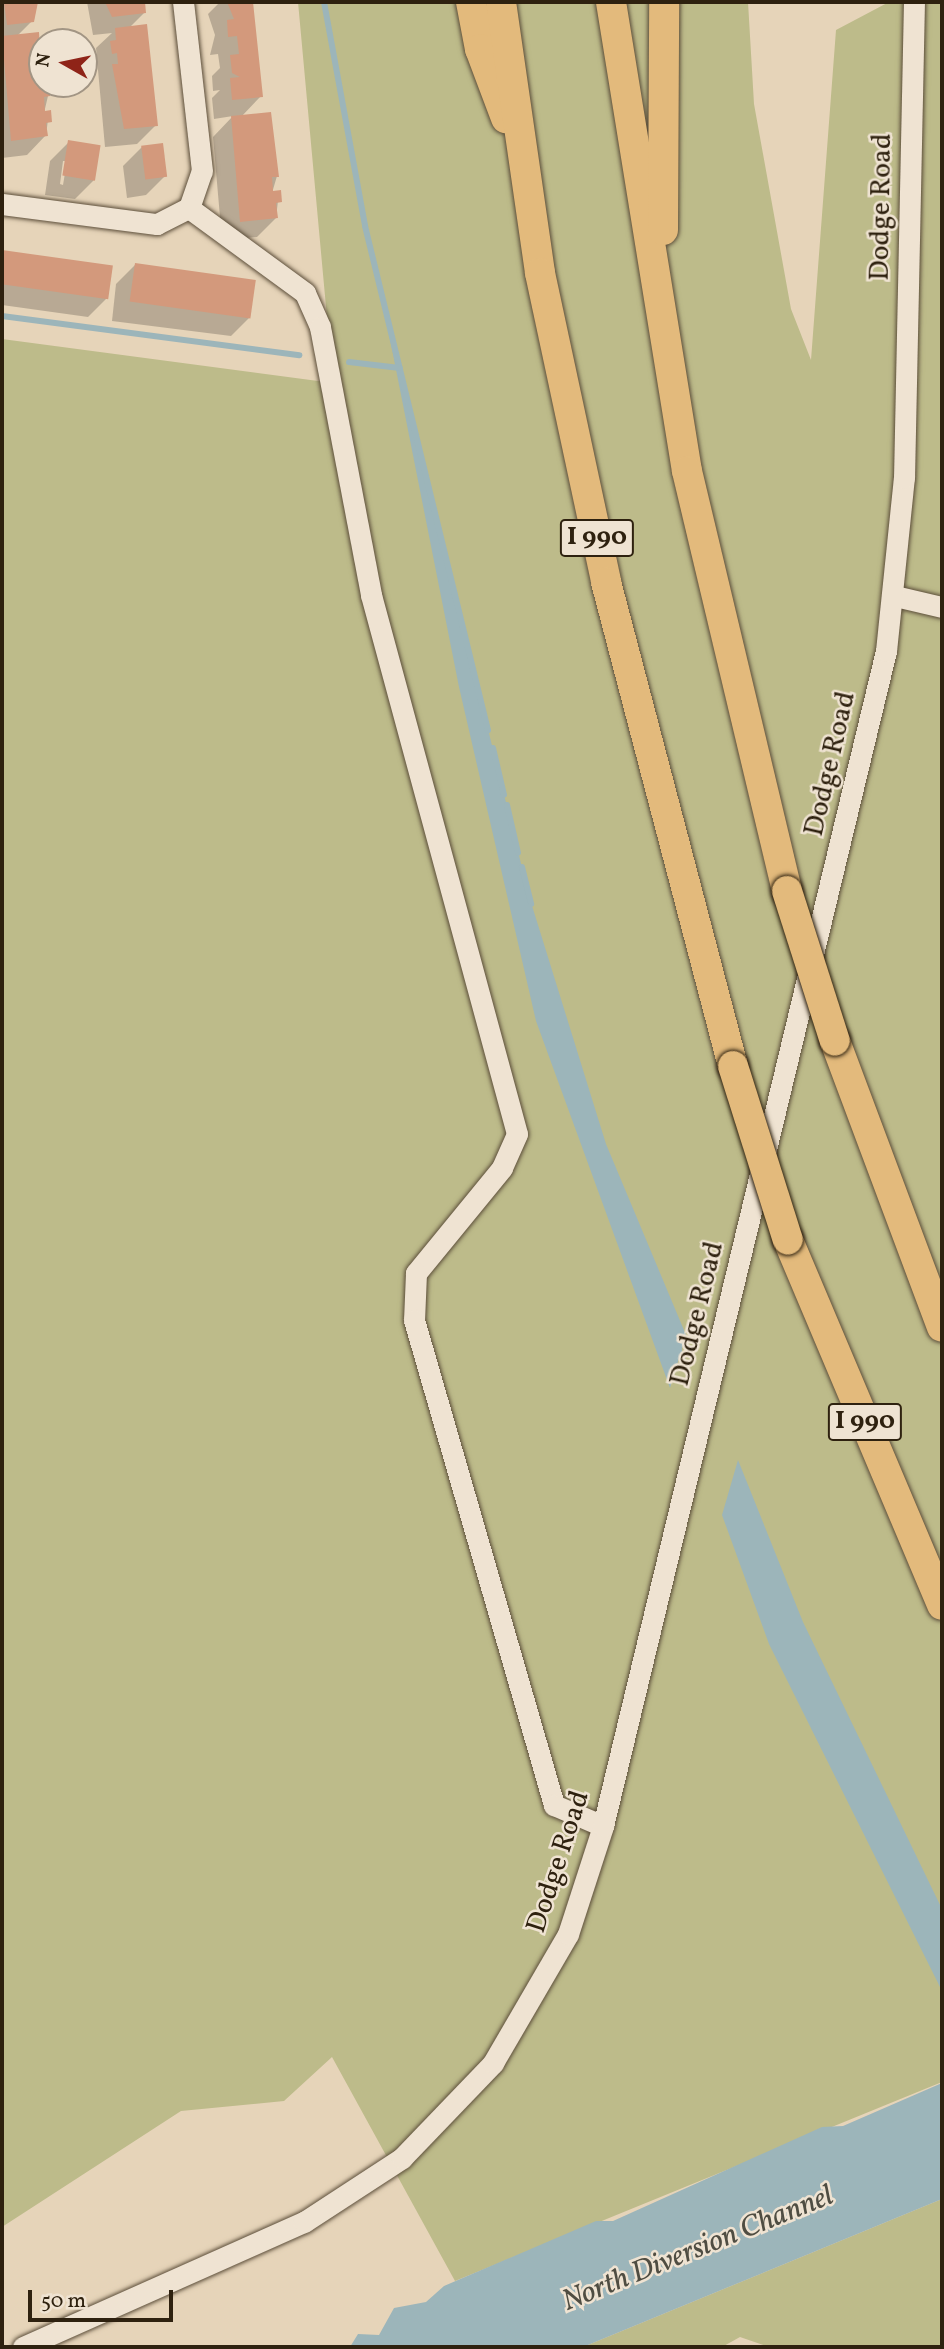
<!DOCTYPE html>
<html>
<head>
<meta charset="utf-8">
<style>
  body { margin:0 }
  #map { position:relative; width:944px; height:2349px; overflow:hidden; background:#e6d4b9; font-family:Vollkorn,serif }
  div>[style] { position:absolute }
  .green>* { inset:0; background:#bdbb8a }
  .water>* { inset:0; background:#9cb5ba }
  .shadow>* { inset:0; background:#0003 }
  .stream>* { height:6px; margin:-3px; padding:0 3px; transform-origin:3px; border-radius:3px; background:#9cb5ba }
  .building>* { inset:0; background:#d3997c; transform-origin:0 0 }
  .roads { filter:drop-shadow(0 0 2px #5c4e3a) drop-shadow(0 0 2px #5c4e3a) }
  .minor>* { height:21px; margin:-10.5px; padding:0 10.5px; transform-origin:10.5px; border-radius:10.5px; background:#efe3d2 }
  .highway>* { height:30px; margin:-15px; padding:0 15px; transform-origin:15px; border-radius:15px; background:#e3ba7c }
  .bridges { filter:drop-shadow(0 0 2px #2e210f) drop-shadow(0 0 2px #2e210f) }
  .highway-bridge>* { height:30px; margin:-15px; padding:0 15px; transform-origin:15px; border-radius:15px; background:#e3ba7c }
  span { translate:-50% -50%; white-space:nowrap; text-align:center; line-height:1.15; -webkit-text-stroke:5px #efe3d2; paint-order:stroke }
  .shield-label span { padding:2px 5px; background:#efe3d2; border:2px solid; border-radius:5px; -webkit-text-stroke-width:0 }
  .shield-label { font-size:26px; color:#2e210f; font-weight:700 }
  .street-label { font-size:28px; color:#2e210f }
  .water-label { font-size:30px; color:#4f4d42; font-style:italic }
  .frame { position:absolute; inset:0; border:4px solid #2e210f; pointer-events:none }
  .north { position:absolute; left:28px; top:28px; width:70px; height:70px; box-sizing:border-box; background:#efe3d2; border:2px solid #a29584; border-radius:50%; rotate:279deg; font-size:19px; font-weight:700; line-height:28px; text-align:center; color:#2e210f }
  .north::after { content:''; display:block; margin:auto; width:24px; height:32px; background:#8f2418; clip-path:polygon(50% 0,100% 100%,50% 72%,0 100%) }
  .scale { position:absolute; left:28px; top:2290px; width:145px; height:32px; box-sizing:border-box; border:4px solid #2e210f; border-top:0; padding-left:9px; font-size:21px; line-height:24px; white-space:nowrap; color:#2e210f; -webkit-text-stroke:5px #efe3d2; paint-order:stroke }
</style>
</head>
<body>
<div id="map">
  <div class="green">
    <i style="clip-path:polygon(298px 2px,748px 2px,754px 104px,791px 309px,811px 360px,836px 30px,889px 2px,942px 2px,942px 2082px,455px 2281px,332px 2057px,284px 2101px,181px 2111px,2px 2227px,2px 339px,333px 383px)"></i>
    <i style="clip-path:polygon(942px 2199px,942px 2347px,769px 2347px,740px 2337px,722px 2347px,583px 2347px)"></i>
  </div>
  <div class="water">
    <i style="clip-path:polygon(381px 294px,529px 896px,606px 1144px,686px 1335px,670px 1388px,536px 1021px,459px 687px)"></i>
    <i style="clip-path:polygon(738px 1460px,803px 1622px,942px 1909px,942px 1991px,769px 1644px,722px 1515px)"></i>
    <i style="clip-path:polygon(942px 2083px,942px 2199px,583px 2347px,350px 2347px,358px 2334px,379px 2335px,394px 2308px,426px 2302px,444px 2286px,596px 2221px,613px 2221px,822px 2127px,843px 2126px)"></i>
  </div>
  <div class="shadow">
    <i style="clip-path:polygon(2px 2px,36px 2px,32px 21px,17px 36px,38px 34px,48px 96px,44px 113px,49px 112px,46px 135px,27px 155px,2px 158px)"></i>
    <i style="clip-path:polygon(87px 2px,143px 2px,144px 13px,129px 28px,156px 125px,137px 144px,105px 147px,96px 48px,112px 33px,93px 35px)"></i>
    <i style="clip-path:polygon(220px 2px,251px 2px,261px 96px,241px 117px,277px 176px,272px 193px,279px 192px,276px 218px,257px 237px,222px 240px,213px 137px,233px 116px,214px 119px,212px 98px,220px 90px,213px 91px,212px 76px,220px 68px,218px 54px,210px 55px,215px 35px,208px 14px)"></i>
    <i style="clip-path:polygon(evenodd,69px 142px,94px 180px,75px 199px,45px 195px,50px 161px,69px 142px,63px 161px,67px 161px,63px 185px,60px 184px,63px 161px)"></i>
    <i style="clip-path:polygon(142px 147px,165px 176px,146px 195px,127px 198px,123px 166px)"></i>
    <i style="clip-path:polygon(2px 252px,111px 267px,107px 298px,88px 317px,2px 305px)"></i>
    <i style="clip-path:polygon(135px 265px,250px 317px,231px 336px,112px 321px,116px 284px)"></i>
  </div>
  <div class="stream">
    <i style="left:324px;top:2px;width:228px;rotate:79.6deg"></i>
    <i style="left:365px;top:226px;width:519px;rotate:76.29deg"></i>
    <i style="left:2px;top:316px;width:300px;rotate:7.5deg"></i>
    <i style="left:349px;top:362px;width:51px;rotate:6.7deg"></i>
    <i style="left:493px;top:748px;width:48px;rotate:76.8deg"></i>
    <i style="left:507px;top:805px;width:49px;rotate:77.1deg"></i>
    <i style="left:522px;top:867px;width:38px;rotate:76deg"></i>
    <i style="left:678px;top:1348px;width:22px;rotate:69deg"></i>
  </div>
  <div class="building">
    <i style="clip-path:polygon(4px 2px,38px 2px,34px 22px,7px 25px)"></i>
    <i style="clip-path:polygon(105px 2px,145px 2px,146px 13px,112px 17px)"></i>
    <i style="clip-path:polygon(227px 2px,253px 2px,263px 97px,232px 100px,230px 78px,240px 77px,232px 73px,230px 55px,239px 54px,237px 36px,228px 37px,227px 20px,234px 19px)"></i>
    <i style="clip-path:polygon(147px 24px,158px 126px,124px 129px,112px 64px,118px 64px,117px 53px,112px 54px,110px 41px,116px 40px,115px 28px)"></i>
    <i style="clip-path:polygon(39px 32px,42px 84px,49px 84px,50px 96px,44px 97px,45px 111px,51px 110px,52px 122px,46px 123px,48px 136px,11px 141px,2px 36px)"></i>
    <i style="clip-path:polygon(271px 112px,279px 177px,272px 177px,273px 191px,281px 190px,282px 202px,276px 203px,278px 218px,240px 222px,231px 116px)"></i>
    <i style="left:68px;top:140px;width:33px;height:36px;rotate:9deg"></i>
    <i style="left:163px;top:143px;width:34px;height:22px;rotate:83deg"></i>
    <i style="left:2px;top:250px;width:112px;height:34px;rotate:8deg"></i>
    <i style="left:135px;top:263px;width:122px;height:39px;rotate:8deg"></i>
  </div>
  <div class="roads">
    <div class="minor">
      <i style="left:2px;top:204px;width:156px;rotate:7.4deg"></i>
      <i style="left:157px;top:224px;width:36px;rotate:-27deg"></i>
      <i style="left:189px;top:208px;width:39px;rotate:-71deg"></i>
      <i style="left:202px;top:171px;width:170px;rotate:-96.4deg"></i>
      <i style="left:189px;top:208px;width:144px;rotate:36.2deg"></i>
      <i style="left:305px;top:293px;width:37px;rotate:66deg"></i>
      <i style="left:320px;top:327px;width:273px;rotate:79.2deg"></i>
      <i style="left:371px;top:595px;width:558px;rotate:74.84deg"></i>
      <i style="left:517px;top:1134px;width:37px;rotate:114deg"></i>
      <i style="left:502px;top:1168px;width:136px;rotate:129.3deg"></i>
      <i style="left:416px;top:1273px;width:47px;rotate:92.4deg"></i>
      <i style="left:414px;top:1320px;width:505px;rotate:73.9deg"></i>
      <i style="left:554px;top:1805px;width:53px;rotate:23.2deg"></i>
      <i style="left:895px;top:596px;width:48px;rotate:13.2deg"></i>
      <i style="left:23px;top:2347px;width:308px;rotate:-24deg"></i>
      <i style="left:304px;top:2222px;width:117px;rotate:-33.1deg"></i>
      <i style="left:402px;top:2158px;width:132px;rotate:-46.2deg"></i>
      <i style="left:493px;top:2063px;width:149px;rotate:-59.8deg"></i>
      <i style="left:568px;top:1934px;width:114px;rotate:-72deg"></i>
      <i style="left:603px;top:1826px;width:1209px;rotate:-76.46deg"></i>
      <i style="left:886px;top:651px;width:174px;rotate:-84.1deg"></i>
      <i style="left:904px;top:478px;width:476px;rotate:-88.8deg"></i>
    </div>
    <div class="highway">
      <i style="left:471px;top:2px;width:48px;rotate:79.2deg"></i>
      <i style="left:480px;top:49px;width:74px;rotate:69.4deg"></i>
      <i style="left:501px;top:2px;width:274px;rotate:81.8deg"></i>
      <i style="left:540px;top:273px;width:316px;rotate:77.9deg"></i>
      <i style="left:606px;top:582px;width:500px;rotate:75.3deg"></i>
      <i style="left:611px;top:2px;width:475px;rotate:80.8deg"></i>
      <i style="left:687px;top:471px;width:432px;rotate:76.6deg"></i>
      <i style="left:663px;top:230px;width:228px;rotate:-89.7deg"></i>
      <i style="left:835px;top:1041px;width:305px;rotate:69.5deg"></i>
      <i style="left:788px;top:1240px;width:396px;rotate:67.1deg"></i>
    </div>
  </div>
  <div class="bridges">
    <div class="highway-bridge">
      <i style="left:787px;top:891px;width:157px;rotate:72.3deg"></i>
      <i style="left:733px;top:1066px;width:182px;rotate:72.5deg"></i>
    </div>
  </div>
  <div class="shield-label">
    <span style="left:597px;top:538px">I 990</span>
    <span style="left:865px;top:1422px">I 990</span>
  </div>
  <div class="street-label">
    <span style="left:882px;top:207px;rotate:-89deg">Dodge Road</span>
    <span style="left:831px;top:764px;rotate:-77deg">Dodge Road</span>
    <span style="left:698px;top:1314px;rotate:-76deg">Dodge Road</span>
    <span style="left:559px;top:1862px;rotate:-72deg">Dodge Road</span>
  </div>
  <div class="water-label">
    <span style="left:698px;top:2249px;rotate:-22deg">North Diversion Channel</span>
  </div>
  <div class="frame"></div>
  <div class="north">N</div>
  <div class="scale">50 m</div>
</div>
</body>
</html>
